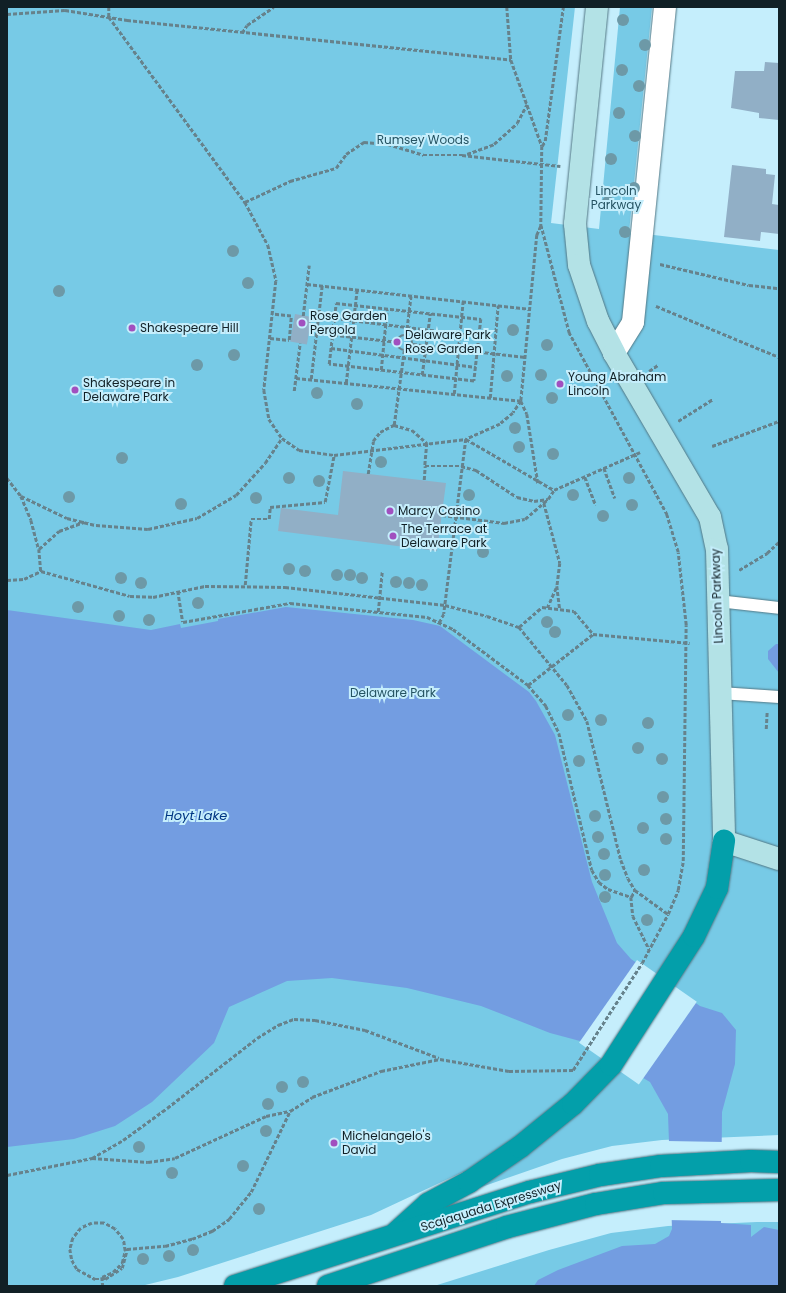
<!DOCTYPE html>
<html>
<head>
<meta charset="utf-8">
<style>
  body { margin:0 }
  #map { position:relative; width:786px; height:1293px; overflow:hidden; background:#c5eefc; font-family:Poppins,sans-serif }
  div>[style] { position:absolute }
  .green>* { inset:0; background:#77cae6 }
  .water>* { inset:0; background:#739de1 }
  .pier>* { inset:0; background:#c5eefc; transform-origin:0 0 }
  .building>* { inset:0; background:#91afc6; transform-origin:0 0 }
  .path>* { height:2.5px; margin-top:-1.25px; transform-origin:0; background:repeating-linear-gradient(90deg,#66828c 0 4px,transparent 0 6px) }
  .path>.ring { margin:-1.25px; padding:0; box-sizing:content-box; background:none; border:2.5px solid #66828c; border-radius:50% }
  .roads { filter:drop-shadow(0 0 1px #537885) drop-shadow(0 0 1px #537885) }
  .lane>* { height:12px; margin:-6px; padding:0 6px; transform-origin:6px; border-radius:6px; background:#fff }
  .street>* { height:22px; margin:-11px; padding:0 11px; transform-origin:11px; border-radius:11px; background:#fff }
  .secondary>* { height:22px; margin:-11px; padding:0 11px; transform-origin:11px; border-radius:11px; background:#b3e2e6 }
  .highway>* { height:22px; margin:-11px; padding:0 11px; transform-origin:11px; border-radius:11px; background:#039faa }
  .path-bridge>* { height:2.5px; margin-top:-1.25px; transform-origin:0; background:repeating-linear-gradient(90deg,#66828c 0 4px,transparent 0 6px) }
  .trees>* { width:12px; height:12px; margin:-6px; border-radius:50%; background:#6d99a7 }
  .dots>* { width:11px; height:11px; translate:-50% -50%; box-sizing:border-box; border:2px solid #c5eefc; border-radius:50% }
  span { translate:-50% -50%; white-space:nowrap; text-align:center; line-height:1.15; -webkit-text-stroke:4px #c5eefc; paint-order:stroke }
  .park-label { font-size:12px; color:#255362 }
  .poi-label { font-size:12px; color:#112026 }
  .left { translate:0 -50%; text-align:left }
  .street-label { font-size:12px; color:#112026 }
  .water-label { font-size:13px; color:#003683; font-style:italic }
  .frame { position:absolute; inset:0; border:8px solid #112026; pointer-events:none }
</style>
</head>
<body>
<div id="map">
  <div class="green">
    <i style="clip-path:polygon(7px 7px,575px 7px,551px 223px,599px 229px,620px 7px,652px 7px,629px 232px,779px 250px,779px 1135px,662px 1140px,612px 1146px,562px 1159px,473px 1190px,463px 1172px,371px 1215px,178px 1277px,141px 1286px,7px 1286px)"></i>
    <i style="clip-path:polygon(757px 1222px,779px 1222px,779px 1286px,434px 1286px,549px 1250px,611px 1233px,668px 1226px)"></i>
  </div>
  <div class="water">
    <i style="clip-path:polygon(286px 607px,413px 620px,440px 626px,529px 692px,536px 701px,555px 735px,592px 882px,617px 943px,631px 959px,700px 1006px,722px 1013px,736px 1030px,735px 1064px,722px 1112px,721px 1223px,751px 1225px,751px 1237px,764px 1227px,779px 1230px,779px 1286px,534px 1286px,538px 1280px,558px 1270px,622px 1246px,655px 1244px,669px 1236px,672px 1229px,668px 1114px,650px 1082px,580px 1041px,550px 1033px,481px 1006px,407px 988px,332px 978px,287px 981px,229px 1007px,214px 1043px,152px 1102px,115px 1126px,74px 1139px,7px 1147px,7px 610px,151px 630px,180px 624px,181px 628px,218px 621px,218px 619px)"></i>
    <i style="clip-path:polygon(776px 644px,779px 644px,779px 673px,768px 659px,768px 651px)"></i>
  </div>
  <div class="pier">
    <i style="left:637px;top:960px;width:73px;height:101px;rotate:35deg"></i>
    <i style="left:724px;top:1142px;width:79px;height:57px;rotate:91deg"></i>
  </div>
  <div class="building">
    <i style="clip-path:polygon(765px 62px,779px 63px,779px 120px,759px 118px,759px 113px,731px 108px,735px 71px,764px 71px)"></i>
    <i style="clip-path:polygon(732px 165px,766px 169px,766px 174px,775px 175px,772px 204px,779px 205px,779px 234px,761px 232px,760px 241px,724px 237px)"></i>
    <i style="left:295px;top:314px;width:17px;height:28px;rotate:10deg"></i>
    <i style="clip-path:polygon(343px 471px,446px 483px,437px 551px,278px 531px,281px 508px,338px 515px)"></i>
  </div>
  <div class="path">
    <i style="left:109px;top:7px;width:10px;rotate:90deg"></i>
    <i style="left:109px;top:17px;width:230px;rotate:53.7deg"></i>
    <i style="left:245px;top:202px;width:49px;rotate:61.9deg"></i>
    <i style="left:268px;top:245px;width:37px;rotate:77deg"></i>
    <i style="left:276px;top:281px;width:110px;rotate:96.3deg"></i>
    <i style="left:264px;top:390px;width:29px;rotate:80deg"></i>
    <i style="left:269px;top:419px;width:23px;rotate:56deg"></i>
    <i style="left:282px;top:438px;width:21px;rotate:35deg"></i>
    <i style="left:299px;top:450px;width:35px;rotate:8deg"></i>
    <i style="left:334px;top:455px;width:133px;rotate:-6.9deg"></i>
    <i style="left:466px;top:439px;width:102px;rotate:30.1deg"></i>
    <i style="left:554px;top:490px;width:94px;rotate:-23.8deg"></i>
    <i style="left:507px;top:7px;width:53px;rotate:85.7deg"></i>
    <i style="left:511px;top:60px;width:91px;rotate:70.2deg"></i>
    <i style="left:542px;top:146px;width:80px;rotate:90.7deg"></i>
    <i style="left:541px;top:226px;width:10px;rotate:114deg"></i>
    <i style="left:537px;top:235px;width:167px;rotate:95.5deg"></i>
    <i style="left:521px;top:401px;width:14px;rotate:65deg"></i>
    <i style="left:527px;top:414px;width:70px;rotate:80.9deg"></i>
    <i style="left:7px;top:14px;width:58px;rotate:-3.9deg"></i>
    <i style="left:65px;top:10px;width:63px;rotate:9.2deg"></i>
    <i style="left:127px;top:20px;width:386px;rotate:5.9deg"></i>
    <i style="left:242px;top:33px;width:9px;rotate:-58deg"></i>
    <i style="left:247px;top:25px;width:32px;rotate:-34deg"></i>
    <i style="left:542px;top:146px;width:6px;rotate:-59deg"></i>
    <i style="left:545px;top:141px;width:135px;rotate:-82.3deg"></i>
    <i style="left:467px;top:154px;width:29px;rotate:-20deg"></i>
    <i style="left:494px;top:144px;width:31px;rotate:-42deg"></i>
    <i style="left:517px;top:123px;width:21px;rotate:-62deg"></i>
    <i style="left:245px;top:202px;width:50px;rotate:-25deg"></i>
    <i style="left:290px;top:181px;width:48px;rotate:-15.8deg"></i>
    <i style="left:336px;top:168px;width:17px;rotate:-54deg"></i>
    <i style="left:346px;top:154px;width:22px;rotate:-34deg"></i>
    <i style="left:364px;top:142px;width:24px;rotate:5deg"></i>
    <i style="left:388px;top:144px;width:37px;rotate:17deg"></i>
    <i style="left:423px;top:155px;width:39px"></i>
    <i style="left:462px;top:155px;width:99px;rotate:6.4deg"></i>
    <i style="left:660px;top:264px;width:91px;rotate:13.3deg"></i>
    <i style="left:749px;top:285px;width:30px;rotate:6deg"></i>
    <i style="left:307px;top:284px;width:223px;rotate:6.4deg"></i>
    <i style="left:336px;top:303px;width:146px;rotate:6.3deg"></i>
    <i style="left:481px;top:319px;width:62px;rotate:96.4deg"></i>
    <i style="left:474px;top:381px;width:146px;rotate:-173.3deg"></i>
    <i style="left:329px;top:364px;width:61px;rotate:-83.5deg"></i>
    <i style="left:656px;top:306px;width:133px;rotate:22.5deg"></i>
    <i style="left:303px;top:316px;width:51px;rotate:-83.3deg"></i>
    <i style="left:335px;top:318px;width:145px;rotate:7.1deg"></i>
    <i style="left:310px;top:332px;width:89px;rotate:6.5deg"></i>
    <i style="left:406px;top:335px;width:39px;rotate:-83deg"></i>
    <i class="ring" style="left:397px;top:335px;width:13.5px;height:13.5px"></i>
    <i style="left:270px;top:338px;width:19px;rotate:6deg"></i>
    <i style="left:289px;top:340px;width:24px;rotate:-85deg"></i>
    <i style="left:291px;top:316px;width:19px;rotate:-174deg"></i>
    <i style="left:413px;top:344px;width:113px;rotate:6.6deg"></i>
    <i style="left:331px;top:348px;width:146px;rotate:7.5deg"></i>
    <i style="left:381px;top:370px;width:61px;rotate:-84.4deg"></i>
    <i style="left:649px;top:371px;width:11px;rotate:-34deg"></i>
    <i style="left:422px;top:375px;width:62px;rotate:-82.5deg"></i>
    <i style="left:296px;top:378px;width:226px;rotate:5.8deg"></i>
    <i style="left:521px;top:401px;width:14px;rotate:124deg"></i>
    <i style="left:513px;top:413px;width:17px;rotate:140deg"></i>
    <i style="left:500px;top:424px;width:37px;rotate:156deg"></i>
    <i style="left:466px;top:439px;width:176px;rotate:97.2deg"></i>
    <i style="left:444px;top:614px;width:9px;rotate:117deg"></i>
    <i style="left:311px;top:379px;width:94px;rotate:-83.3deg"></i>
    <i style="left:346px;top:383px;width:94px;rotate:-83.3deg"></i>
    <i style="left:294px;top:391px;width:48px;rotate:-82.9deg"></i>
    <i style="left:454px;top:394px;width:93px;rotate:-84.5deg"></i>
    <i style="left:490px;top:398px;width:93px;rotate:-85.1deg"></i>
    <i style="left:678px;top:421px;width:41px;rotate:-32.2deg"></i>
    <i style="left:394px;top:425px;width:75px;rotate:-82.3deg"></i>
    <i style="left:712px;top:446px;width:72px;rotate:-20.5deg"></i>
    <i style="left:604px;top:468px;width:32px;rotate:70deg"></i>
    <i style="left:368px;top:474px;width:33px;rotate:-81deg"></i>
    <i style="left:373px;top:441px;width:11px;rotate:-52deg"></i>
    <i style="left:380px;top:432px;width:16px;rotate:-27deg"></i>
    <i style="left:394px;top:425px;width:19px;rotate:16deg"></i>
    <i style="left:412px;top:430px;width:20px;rotate:41deg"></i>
    <i style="left:427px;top:443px;width:23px;rotate:95deg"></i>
    <i style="left:585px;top:477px;width:30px;rotate:69deg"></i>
    <i style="left:7px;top:478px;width:23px;rotate:52deg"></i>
    <i style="left:21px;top:496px;width:26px;rotate:67deg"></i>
    <i style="left:31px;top:520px;width:30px;rotate:75deg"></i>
    <i style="left:39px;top:549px;width:22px;rotate:85deg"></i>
    <i style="left:424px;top:480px;width:14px;rotate:-86deg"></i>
    <i style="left:425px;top:466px;width:36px"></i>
    <i style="left:461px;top:466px;width:16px;rotate:15deg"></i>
    <i style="left:476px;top:470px;width:49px;rotate:33.4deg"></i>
    <i style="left:517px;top:497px;width:17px;rotate:13deg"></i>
    <i style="left:534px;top:501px;width:14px;rotate:-8deg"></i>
    <i style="left:548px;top:499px;width:11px;rotate:-56deg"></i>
    <i style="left:21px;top:496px;width:51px;rotate:25.6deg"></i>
    <i style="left:67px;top:518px;width:30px;rotate:14deg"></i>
    <i style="left:96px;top:525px;width:52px;rotate:4.4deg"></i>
    <i style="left:148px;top:529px;width:50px;rotate:-12.7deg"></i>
    <i style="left:197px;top:518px;width:45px;rotate:-30.5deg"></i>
    <i style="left:236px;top:495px;width:43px;rotate:-47.8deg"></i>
    <i style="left:265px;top:463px;width:30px;rotate:-56deg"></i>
    <i style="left:544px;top:503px;width:62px;rotate:75.1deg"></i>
    <i style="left:560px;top:563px;width:23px;rotate:97deg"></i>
    <i style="left:557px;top:586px;width:23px;rotate:83deg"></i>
    <i style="left:442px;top:515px;width:63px;rotate:7.4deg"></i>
    <i style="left:504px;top:523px;width:21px;rotate:-11deg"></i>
    <i style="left:525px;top:519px;width:29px;rotate:-41deg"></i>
    <i style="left:39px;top:549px;width:27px;rotate:-42deg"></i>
    <i style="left:59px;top:531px;width:27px;rotate:-20deg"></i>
    <i style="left:739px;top:570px;width:33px;rotate:-31deg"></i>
    <i style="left:767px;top:553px;width:16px;rotate:-43deg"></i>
    <i style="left:7px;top:580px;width:17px;rotate:-3deg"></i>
    <i style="left:24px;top:579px;width:19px;rotate:-25deg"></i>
    <i style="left:41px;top:571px;width:92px;rotate:15.7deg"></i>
    <i style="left:130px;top:596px;width:23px;rotate:2deg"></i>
    <i style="left:153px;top:597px;width:53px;rotate:-11.9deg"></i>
    <i style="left:205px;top:586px;width:80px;rotate:0.7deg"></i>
    <i style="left:285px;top:587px;width:161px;rotate:6.4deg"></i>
    <i style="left:445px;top:605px;width:43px;rotate:14.7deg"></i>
    <i style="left:487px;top:616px;width:34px;rotate:19deg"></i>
    <i style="left:519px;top:627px;width:75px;rotate:50.4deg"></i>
    <i style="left:567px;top:685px;width:41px;rotate:60.9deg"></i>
    <i style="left:587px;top:721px;width:143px;rotate:76.3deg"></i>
    <i style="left:621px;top:860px;width:19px;rotate:69deg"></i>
    <i style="left:628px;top:878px;width:14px;rotate:60deg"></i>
    <i style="left:635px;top:890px;width:41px;rotate:36deg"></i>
    <i style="left:245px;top:585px;width:66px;rotate:-84.8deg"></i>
    <i style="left:251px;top:519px;width:18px"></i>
    <i style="left:269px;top:519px;width:12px;rotate:-85deg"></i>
    <i style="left:270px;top:507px;width:55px;rotate:-5.2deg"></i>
    <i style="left:325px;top:502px;width:48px;rotate:-79.2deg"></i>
    <i style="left:178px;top:591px;width:31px;rotate:81deg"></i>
    <i style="left:183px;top:622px;width:109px;rotate:-10.1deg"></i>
    <i style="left:290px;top:603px;width:138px;rotate:5.8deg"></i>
    <i style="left:427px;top:617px;width:29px;rotate:25deg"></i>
    <i style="left:453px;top:629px;width:94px;rotate:36.7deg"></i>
    <i style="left:528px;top:685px;width:28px;rotate:49deg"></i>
    <i style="left:546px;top:706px;width:30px;rotate:64deg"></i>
    <i style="left:559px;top:733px;width:141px;rotate:76.5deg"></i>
    <i style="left:592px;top:870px;width:14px;rotate:60deg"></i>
    <i style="left:599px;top:882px;width:11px;rotate:38deg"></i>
    <i style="left:608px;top:889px;width:24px;rotate:19deg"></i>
    <i style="left:631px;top:897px;width:8px;rotate:-60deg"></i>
    <i style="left:547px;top:608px;width:24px;rotate:-66deg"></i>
    <i style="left:378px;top:612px;width:40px;rotate:-84.3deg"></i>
    <i style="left:519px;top:627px;width:30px;rotate:-41deg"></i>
    <i style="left:542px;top:607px;width:32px;rotate:7deg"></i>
    <i style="left:574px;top:611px;width:30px;rotate:50deg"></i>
    <i style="left:528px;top:685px;width:83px;rotate:-38.1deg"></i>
    <i style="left:593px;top:634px;width:97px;rotate:5.3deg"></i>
    <i style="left:766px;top:729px;width:18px;rotate:-87deg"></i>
    <i style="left:631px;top:897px;width:19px;rotate:84deg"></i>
    <i style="left:633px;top:916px;width:37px;rotate:64deg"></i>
    <i style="left:92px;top:1158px;width:36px;rotate:-30deg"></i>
    <i style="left:123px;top:1140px;width:54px;rotate:-36deg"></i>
    <i style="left:167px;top:1108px;width:114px;rotate:-37.9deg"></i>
    <i style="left:257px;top:1038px;width:25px;rotate:-32deg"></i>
    <i style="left:278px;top:1025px;width:17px;rotate:-21deg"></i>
    <i style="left:294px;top:1019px;width:21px;rotate:3deg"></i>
    <i style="left:315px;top:1020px;width:51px;rotate:11.3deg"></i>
    <i style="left:365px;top:1030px;width:79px;rotate:20.7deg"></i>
    <i style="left:7px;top:1175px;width:87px;rotate:-11.3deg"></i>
    <i style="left:92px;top:1158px;width:56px;rotate:4.1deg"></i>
    <i style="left:148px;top:1162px;width:27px;rotate:-8deg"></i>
    <i style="left:175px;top:1158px;width:100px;rotate:-24.8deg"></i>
    <i style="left:266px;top:1116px;width:25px;rotate:-12deg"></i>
    <i style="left:102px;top:1277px;width:12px;rotate:-24deg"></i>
    <i style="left:113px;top:1272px;width:13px;rotate:-45deg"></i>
    <i style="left:122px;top:1263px;width:12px;rotate:-76deg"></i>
    <i style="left:125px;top:1251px;width:12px;rotate:-99deg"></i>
    <i style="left:123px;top:1239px;width:13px;rotate:-129deg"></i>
    <i style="left:115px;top:1229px;width:13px;rotate:-151deg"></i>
    <i style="left:104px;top:1223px;width:12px;rotate:180deg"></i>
    <i style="left:92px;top:1223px;width:12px;rotate:156deg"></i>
    <i style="left:81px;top:1228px;width:13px;rotate:129deg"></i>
    <i style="left:73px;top:1238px;width:11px;rotate:105deg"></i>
    <i style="left:70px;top:1249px;width:11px;rotate:80deg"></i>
    <i style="left:72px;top:1260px;width:10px;rotate:61deg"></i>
    <i style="left:77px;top:1269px;width:21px;rotate:29deg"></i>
    <i style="left:95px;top:1279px;width:10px"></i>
    <i style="left:105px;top:1279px;width:20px;rotate:-33deg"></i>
    <i style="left:122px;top:1268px;width:20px;rotate:-75deg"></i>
    <i style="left:127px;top:1249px;width:38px;rotate:-5deg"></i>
    <i style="left:165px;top:1246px;width:28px;rotate:-15deg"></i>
    <i style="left:192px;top:1239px;width:22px;rotate:-22deg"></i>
    <i style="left:212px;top:1231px;width:21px;rotate:-35deg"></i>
    <i style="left:229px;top:1219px;width:35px;rotate:-51deg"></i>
    <i style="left:251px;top:1192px;width:90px;rotate:-64.3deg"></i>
    <i style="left:290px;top:1111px;width:26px;rotate:-32deg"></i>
    <i style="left:312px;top:1097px;width:74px;rotate:-20.6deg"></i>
    <i style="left:381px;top:1071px;width:60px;rotate:-11.5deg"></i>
    <i style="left:440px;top:1059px;width:70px;rotate:9.9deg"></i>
    <i style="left:509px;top:1071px;width:64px;rotate:-0.9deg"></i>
    <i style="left:573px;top:1070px;width:127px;rotate:-57.2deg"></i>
    <i style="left:642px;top:963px;width:55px;rotate:-62deg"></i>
    <i style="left:668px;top:914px;width:26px;rotate:-67deg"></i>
    <i style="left:678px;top:890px;width:29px;rotate:-80deg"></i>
    <i style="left:683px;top:861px;width:236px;rotate:-89.3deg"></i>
    <i style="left:686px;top:625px;width:73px;rotate:-96.3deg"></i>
    <i style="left:678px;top:552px;width:39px;rotate:-107deg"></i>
    <i style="left:667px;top:515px;width:207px;rotate:-118.3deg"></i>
    <i style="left:569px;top:333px;width:111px;rotate:-104.7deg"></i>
  </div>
  <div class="roads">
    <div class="lane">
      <i style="left:718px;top:601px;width:61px;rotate:6.5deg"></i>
      <i style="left:720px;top:693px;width:59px;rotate:3.9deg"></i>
    </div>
    <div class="street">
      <i style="left:614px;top:353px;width:36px;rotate:-58deg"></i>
      <i style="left:633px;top:322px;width:317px;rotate:-84.2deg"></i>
    </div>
    <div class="secondary">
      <i style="left:597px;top:7px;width:218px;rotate:95.8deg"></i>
      <i style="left:575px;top:224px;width:41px;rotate:84.4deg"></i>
      <i style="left:579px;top:265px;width:59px;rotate:71.3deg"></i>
      <i style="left:598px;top:321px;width:36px;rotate:63deg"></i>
      <i style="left:614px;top:353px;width:190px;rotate:59.7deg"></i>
      <i style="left:710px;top:517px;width:33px;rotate:78deg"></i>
      <i style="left:717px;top:549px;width:292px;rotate:88.6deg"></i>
      <i style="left:724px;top:841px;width:58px;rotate:18.1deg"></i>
    </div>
    <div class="highway">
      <i style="left:396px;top:1233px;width:43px;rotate:-42.2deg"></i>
      <i style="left:428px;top:1204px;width:47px;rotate:-28.2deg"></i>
      <i style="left:469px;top:1182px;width:62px;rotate:-34.5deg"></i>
      <i style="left:520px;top:1147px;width:68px;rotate:-39.1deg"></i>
      <i style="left:573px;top:1104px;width:54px;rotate:-45.7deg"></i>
      <i style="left:611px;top:1065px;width:153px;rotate:-57.2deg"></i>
      <i style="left:694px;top:936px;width:53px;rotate:-64.4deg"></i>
      <i style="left:717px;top:888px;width:48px;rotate:-81.5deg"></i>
      <i style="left:235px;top:1286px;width:310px;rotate:-17.7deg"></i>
      <i style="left:530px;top:1192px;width:72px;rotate:-13.7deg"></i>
      <i style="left:600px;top:1175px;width:62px;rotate:-8.4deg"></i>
      <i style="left:661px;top:1166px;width:90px;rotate:-3.2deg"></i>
      <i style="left:751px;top:1161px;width:28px;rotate:2deg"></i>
      <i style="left:328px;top:1286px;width:188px;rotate:-18.2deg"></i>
      <i style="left:507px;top:1227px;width:92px;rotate:-14.5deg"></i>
      <i style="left:596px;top:1204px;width:69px;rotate:-9.2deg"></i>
      <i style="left:664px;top:1193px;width:115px;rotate:-1.5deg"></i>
    </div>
  </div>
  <div class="path-bridge">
    <i style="left:102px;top:1277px;width:9px;rotate:84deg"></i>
  </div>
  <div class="trees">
    <i style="left:623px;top:20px"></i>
    <i style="left:645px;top:45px"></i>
    <i style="left:622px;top:70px"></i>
    <i style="left:639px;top:86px"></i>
    <i style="left:619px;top:113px"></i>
    <i style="left:635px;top:136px"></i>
    <i style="left:611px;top:159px"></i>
    <i style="left:634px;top:188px"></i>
    <i style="left:608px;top:202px"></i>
    <i style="left:625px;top:232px"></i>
    <i style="left:233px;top:251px"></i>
    <i style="left:248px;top:283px"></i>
    <i style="left:59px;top:291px"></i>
    <i style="left:513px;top:330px"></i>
    <i style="left:547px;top:345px"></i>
    <i style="left:234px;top:355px"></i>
    <i style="left:197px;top:365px"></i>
    <i style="left:541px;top:375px"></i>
    <i style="left:507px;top:376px"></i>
    <i style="left:317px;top:393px"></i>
    <i style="left:552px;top:398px"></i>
    <i style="left:357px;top:404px"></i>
    <i style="left:515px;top:428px"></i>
    <i style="left:519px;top:447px"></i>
    <i style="left:553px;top:454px"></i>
    <i style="left:122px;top:458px"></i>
    <i style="left:381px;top:462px"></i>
    <i style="left:289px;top:478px"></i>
    <i style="left:629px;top:478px"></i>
    <i style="left:319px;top:481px"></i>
    <i style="left:469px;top:495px"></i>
    <i style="left:573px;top:495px"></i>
    <i style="left:69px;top:497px"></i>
    <i style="left:256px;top:498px"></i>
    <i style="left:181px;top:504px"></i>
    <i style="left:632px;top:505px"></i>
    <i style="left:603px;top:516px"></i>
    <i style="left:483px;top:552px"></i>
    <i style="left:289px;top:569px"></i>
    <i style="left:305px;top:571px"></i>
    <i style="left:337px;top:575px"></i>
    <i style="left:350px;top:575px"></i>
    <i style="left:121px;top:578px"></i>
    <i style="left:362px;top:578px"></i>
    <i style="left:396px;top:582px"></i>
    <i style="left:141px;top:583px"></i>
    <i style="left:409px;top:583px"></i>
    <i style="left:422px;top:585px"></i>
    <i style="left:198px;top:603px"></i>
    <i style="left:78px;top:607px"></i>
    <i style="left:119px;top:616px"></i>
    <i style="left:149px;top:620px"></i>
    <i style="left:547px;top:622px"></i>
    <i style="left:555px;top:632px"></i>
    <i style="left:568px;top:715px"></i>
    <i style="left:601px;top:720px"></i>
    <i style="left:648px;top:723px"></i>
    <i style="left:638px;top:748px"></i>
    <i style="left:662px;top:759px"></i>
    <i style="left:579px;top:761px"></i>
    <i style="left:663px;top:797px"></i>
    <i style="left:595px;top:816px"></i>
    <i style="left:666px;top:819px"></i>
    <i style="left:643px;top:828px"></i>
    <i style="left:598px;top:837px"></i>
    <i style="left:666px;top:839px"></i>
    <i style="left:604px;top:854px"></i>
    <i style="left:644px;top:870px"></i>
    <i style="left:605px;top:875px"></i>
    <i style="left:605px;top:897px"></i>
    <i style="left:647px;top:920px"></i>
    <i style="left:303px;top:1082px"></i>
    <i style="left:282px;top:1087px"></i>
    <i style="left:268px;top:1104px"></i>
    <i style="left:266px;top:1131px"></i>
    <i style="left:139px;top:1147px"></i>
    <i style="left:243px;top:1166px"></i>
    <i style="left:172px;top:1173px"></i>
    <i style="left:259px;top:1209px"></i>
    <i style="left:193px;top:1250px"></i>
    <i style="left:169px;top:1256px"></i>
    <i style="left:143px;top:1259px"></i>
  </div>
  <div class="dots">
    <i style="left:302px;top:323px;background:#a150bf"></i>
    <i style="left:132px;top:328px;background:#a150bf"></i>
    <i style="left:397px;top:342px;background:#a150bf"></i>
    <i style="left:560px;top:384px;background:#a150bf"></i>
    <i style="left:75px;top:390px;background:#a150bf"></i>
    <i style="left:390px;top:511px;background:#a150bf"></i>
    <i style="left:393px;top:536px;background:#a150bf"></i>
    <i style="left:334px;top:1143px;background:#a150bf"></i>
  </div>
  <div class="park-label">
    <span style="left:423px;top:140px">Rumsey Woods</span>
    <span style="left:616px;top:198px">Lincoln<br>Parkway</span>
    <span style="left:393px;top:693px">Delaware Park</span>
  </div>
  <div class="poi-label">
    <span class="left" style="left:310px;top:323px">Rose Garden<br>Pergola</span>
    <span class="left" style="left:140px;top:328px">Shakespeare Hill</span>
    <span class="left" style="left:405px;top:342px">Delaware Park<br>Rose Garden</span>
    <span class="left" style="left:568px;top:384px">Young Abraham<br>Lincoln</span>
    <span class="left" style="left:83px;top:390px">Shakespeare in<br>Delaware Park</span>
    <span class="left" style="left:398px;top:511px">Marcy Casino</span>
    <span class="left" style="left:401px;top:536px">The Terrace at<br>Delaware Park</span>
    <span class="left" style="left:342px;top:1143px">Michelangelo's<br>David</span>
  </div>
  <div class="street-label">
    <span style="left:717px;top:596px;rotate:-92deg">Lincoln Parkway</span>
    <span style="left:491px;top:1206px;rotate:-17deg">Scajaquada Expressway</span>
  </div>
  <div class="water-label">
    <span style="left:196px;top:816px">Hoyt Lake</span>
  </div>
  <div class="frame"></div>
</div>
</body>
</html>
